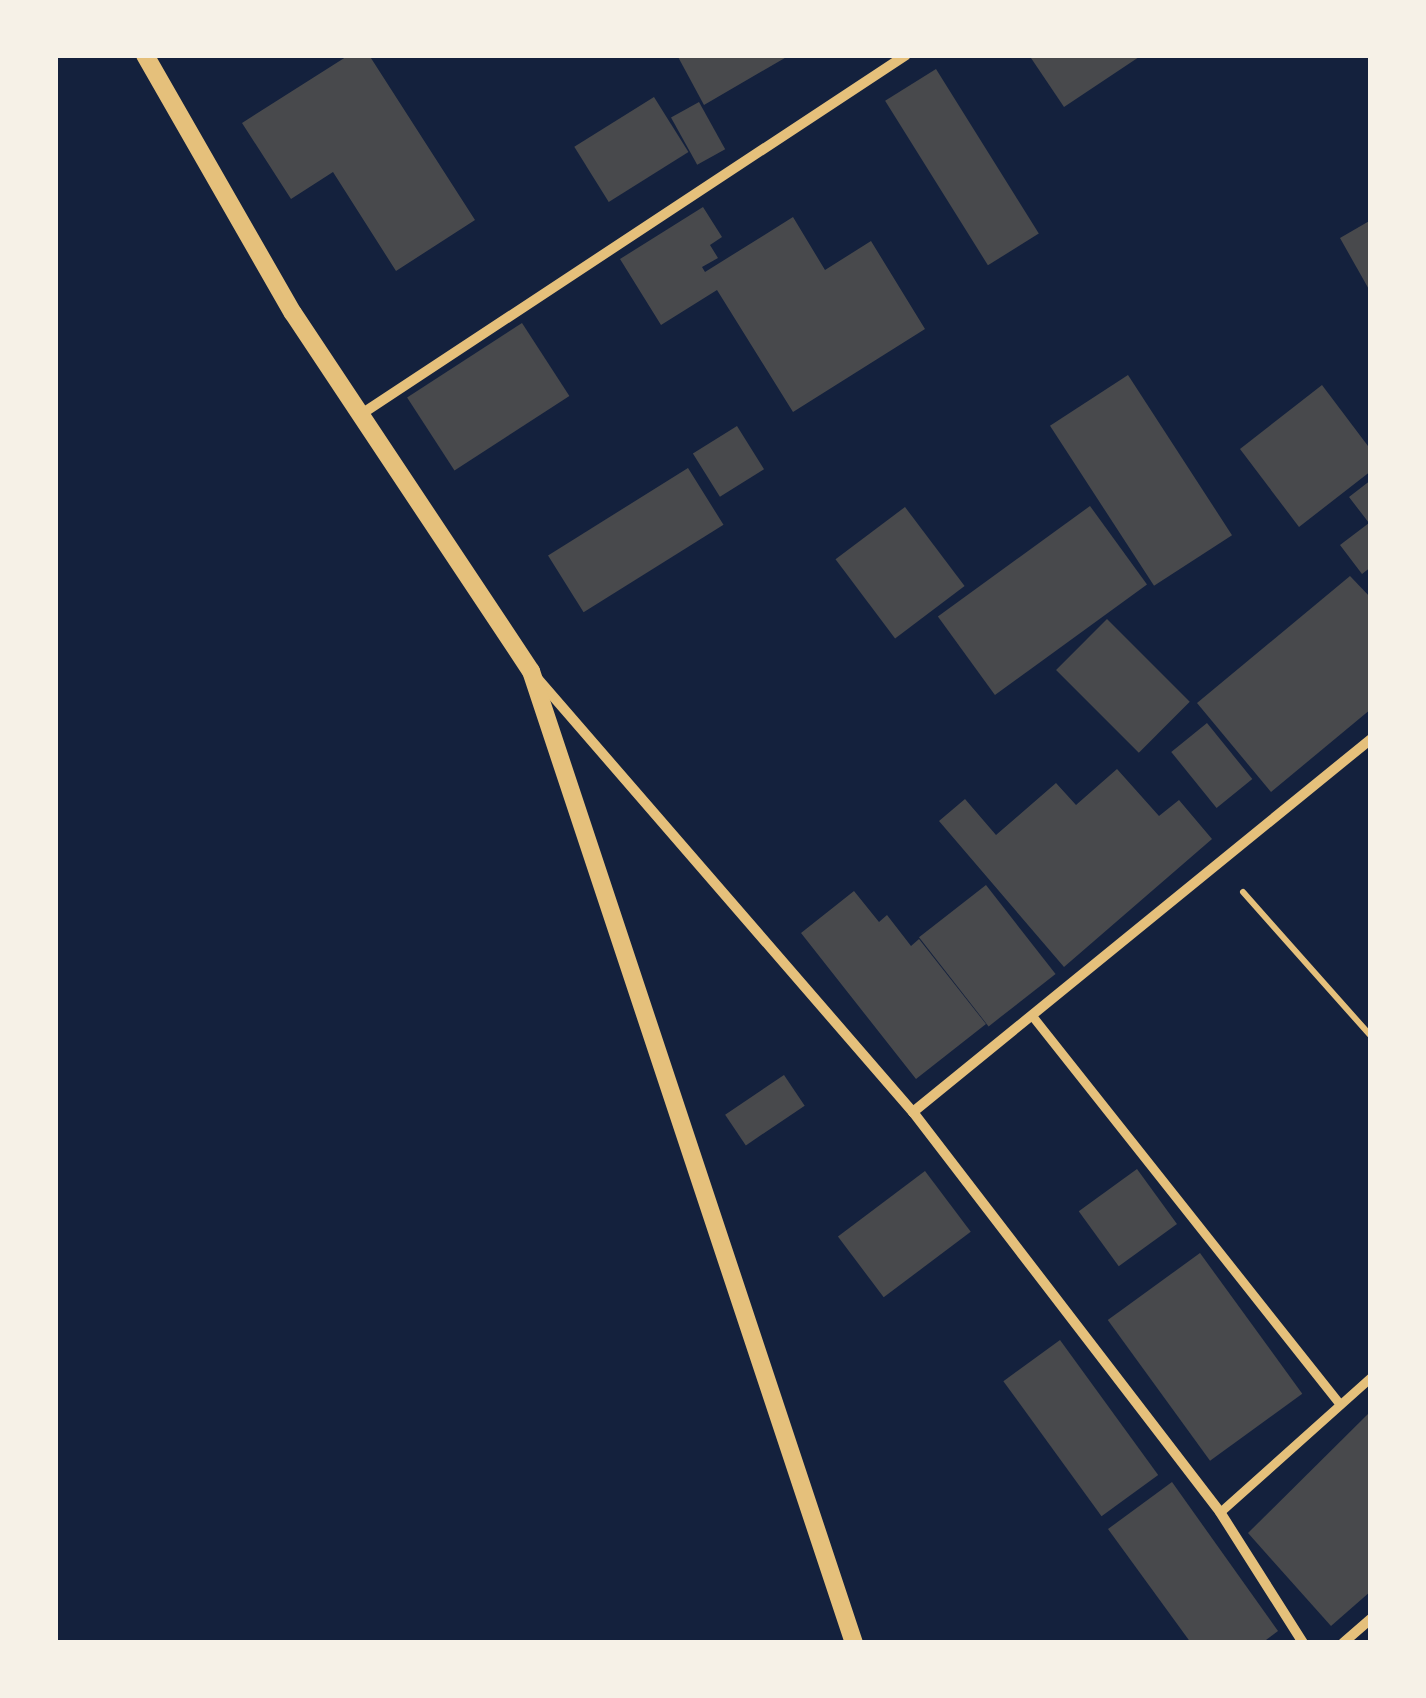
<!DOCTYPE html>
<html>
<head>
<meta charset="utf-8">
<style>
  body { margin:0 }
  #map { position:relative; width:1426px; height:1698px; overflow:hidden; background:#14213d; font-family:"Exo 2",sans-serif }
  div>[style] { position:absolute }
  .building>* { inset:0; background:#48494c; transform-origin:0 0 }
  .path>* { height:6px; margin:-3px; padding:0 3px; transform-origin:3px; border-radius:3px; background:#e5c07b }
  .pedestrian>* { height:9px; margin:-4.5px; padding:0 4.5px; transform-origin:4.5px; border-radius:4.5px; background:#e5c07b }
  .minor>* { height:10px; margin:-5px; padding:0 5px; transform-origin:5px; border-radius:5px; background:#e5c07b }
  .tertiary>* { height:18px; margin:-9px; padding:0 9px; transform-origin:9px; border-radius:9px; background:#e5c07b }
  span { translate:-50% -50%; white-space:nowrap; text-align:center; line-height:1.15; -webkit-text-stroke:8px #f6f1e7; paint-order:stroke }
  .frame { position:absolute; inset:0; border:58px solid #f6f1e7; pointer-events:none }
</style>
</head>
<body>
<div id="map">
  <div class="building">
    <i style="clip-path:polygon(349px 55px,369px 55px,475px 220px,396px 271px,333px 172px,291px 199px,242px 123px)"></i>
    <i style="clip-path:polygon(677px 55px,790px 55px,704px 105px)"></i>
    <i style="clip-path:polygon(1029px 55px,1142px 55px,1064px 107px)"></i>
    <i style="left:936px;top:69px;width:194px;height:60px;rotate:58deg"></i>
    <i style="left:654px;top:97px;width:65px;height:94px;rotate:58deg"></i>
    <i style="left:699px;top:102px;width:54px;height:32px;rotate:61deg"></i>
    <i style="clip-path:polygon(703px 207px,722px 237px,710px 245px,718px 258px,702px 267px,705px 272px,793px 217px,825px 270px,871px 241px,925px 329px,793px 412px,717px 290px,661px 325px,620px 259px)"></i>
    <i style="clip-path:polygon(1371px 220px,1371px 293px,1340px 238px)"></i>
    <i style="left:522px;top:323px;width:87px;height:137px;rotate:57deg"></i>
    <i style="left:1128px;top:375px;width:191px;height:93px;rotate:57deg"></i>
    <i style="clip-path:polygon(1322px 385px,1371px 450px,1371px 471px,1299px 527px,1240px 449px)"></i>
    <i style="left:737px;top:426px;width:51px;height:52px;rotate:58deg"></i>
    <i style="left:688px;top:468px;width:67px;height:165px;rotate:58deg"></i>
    <i style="clip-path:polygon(1371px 480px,1371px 567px,1362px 574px,1340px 545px,1369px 523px,1349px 497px)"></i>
    <i style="left:1090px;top:506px;width:97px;height:188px;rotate:54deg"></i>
    <i style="left:905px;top:507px;width:99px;height:87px;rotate:53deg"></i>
    <i style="clip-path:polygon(1350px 576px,1371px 598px,1371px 709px,1271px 792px,1197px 703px)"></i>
    <i style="left:1107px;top:619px;width:117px;height:72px;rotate:45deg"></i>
    <i style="left:1207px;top:723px;width:72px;height:46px;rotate:51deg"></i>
    <i style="clip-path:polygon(1117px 769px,1159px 816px,1179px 800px,1212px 839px,1064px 967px,939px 821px,965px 799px,996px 835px,1056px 783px,1076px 805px)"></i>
    <i style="left:986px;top:885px;width:113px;height:85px;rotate:52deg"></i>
    <i style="clip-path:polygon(854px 891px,879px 922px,887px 915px,911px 946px,919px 939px,986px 1024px,916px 1079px,801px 933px)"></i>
    <i style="left:784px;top:1075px;width:37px;height:71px;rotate:56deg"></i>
    <i style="left:1137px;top:1169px;width:68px;height:72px;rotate:54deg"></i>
    <i style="left:925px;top:1171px;width:76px;height:109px;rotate:53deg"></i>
    <i style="left:1200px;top:1253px;width:174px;height:114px;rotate:54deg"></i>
    <i style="left:1060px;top:1340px;width:167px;height:70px;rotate:54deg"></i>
    <i style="clip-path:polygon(1371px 1411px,1371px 1591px,1331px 1626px,1248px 1533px)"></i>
    <i style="clip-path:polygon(1172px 1482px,1278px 1631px,1262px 1643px,1191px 1643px,1108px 1529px)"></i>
  </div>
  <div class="path">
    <i style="left:1243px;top:892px;width:191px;rotate:48.4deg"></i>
  </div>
  <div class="pedestrian">
    <i style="left:1033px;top:1017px;width:494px;rotate:51.6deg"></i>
    <i style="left:1220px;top:1512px;width:203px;rotate:-41.8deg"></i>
  </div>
  <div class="minor">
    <i style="left:360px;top:415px;width:654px;rotate:-33.4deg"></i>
    <i style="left:538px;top:679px;width:573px;rotate:49.11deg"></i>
    <i style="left:913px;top:1112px;width:504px;rotate:52.49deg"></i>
    <i style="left:1220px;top:1512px;width:155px;rotate:57.6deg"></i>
    <i style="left:913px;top:1112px;width:591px;rotate:-39.16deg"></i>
    <i style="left:1343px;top:1643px;width:37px;rotate:-41deg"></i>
  </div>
  <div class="tertiary">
    <i style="left:145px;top:55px;width:297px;rotate:60.2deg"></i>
    <i style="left:293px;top:313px;width:430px;rotate:56.4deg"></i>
    <i style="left:531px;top:671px;width:1024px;rotate:71.62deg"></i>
  </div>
  <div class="frame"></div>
</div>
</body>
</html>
